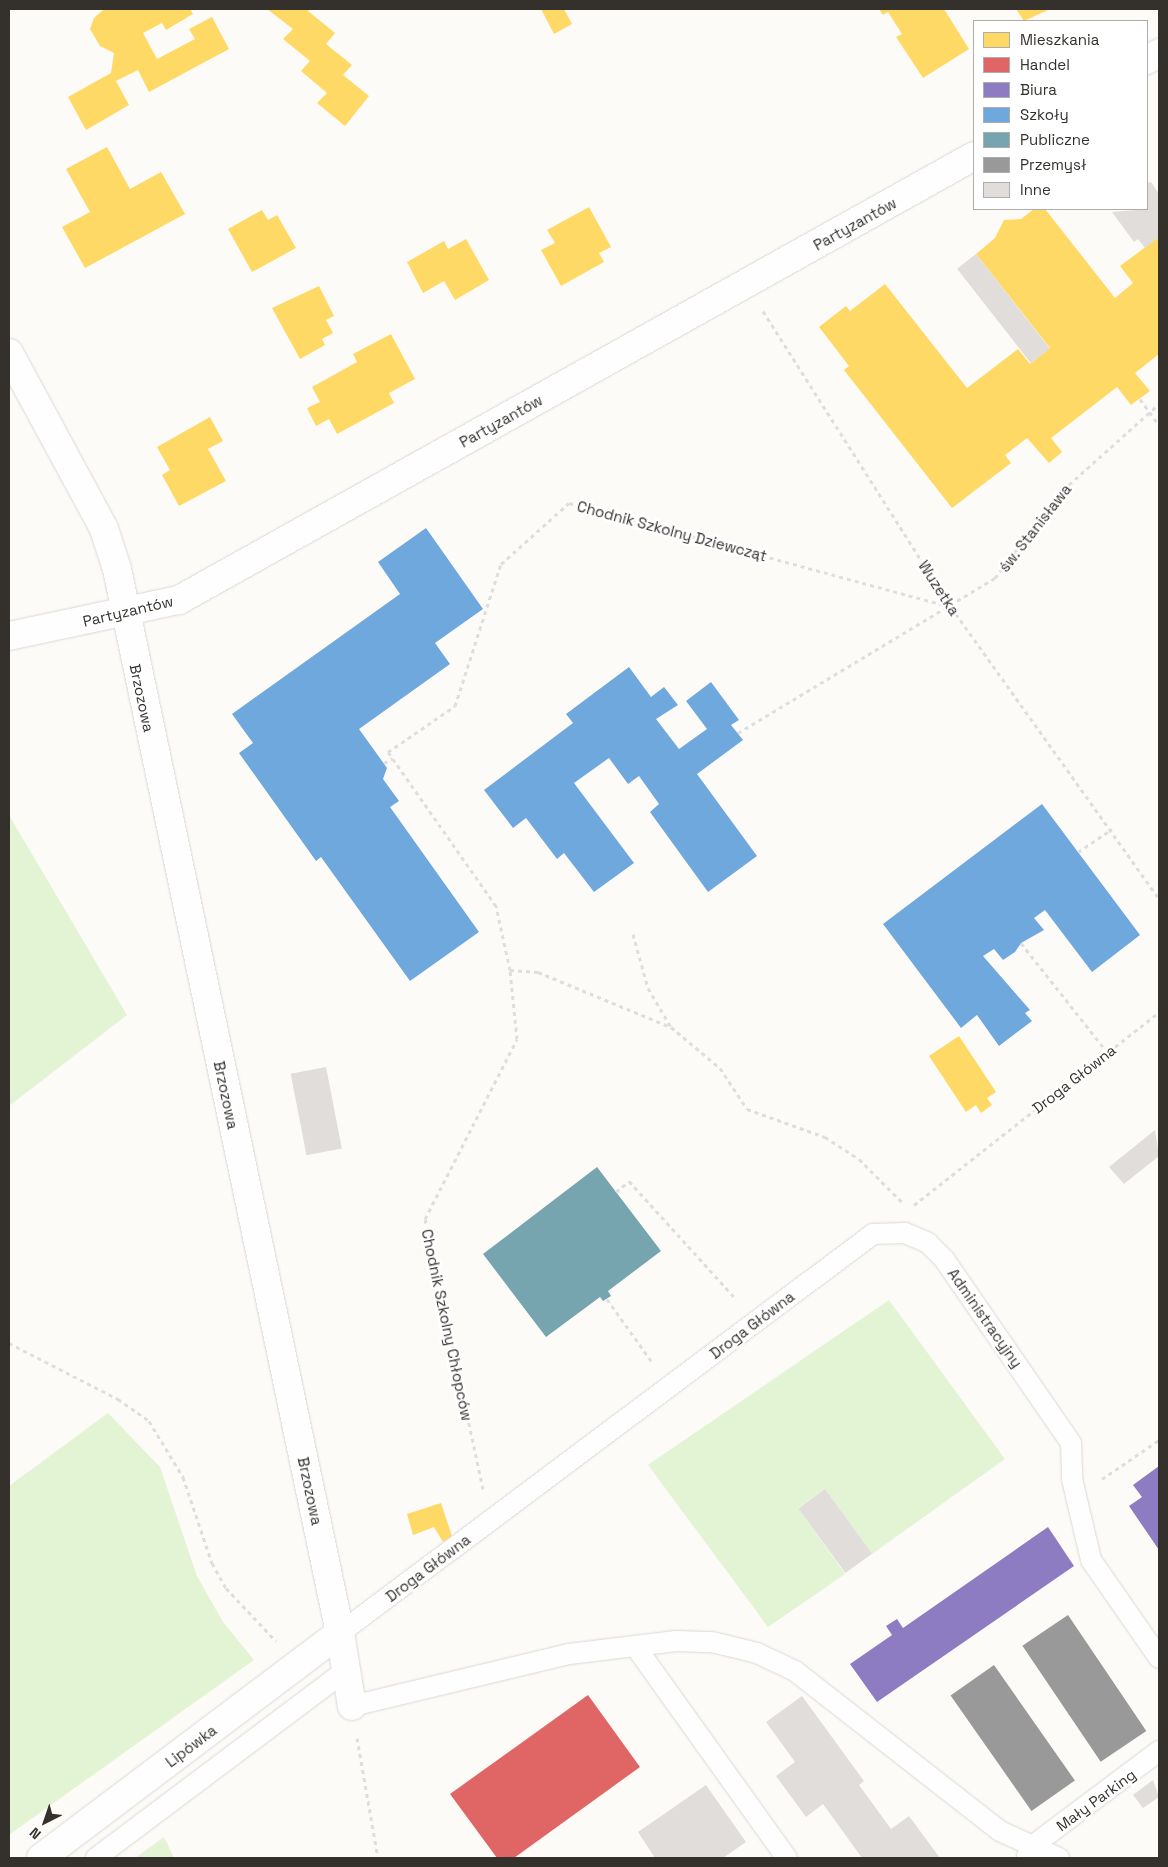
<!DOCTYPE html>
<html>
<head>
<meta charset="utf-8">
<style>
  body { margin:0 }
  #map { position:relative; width:1168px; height:1867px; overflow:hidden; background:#fdfbf8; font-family:"Space Grotesk",sans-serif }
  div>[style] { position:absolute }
  .green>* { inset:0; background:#e2f4d3 }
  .homes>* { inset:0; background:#ffd966 }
  .shops>* { inset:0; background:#e06666 }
  .offices>* { inset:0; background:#8e7cc3 }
  .schools>* { inset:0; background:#6fa8dc }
  .public>* { inset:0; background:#76a5af }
  .industry>* { inset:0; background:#999; transform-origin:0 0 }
  .building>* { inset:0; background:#e0ddda; transform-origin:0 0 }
  .path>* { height:3px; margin-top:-1.5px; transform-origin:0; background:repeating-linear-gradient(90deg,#dededd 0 4px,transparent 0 8px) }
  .roads { filter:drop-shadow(0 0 1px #dbd8d5) drop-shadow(0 0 1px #dbd8d5) }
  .service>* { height:20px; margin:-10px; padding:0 10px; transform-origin:10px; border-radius:10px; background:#fffefe }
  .pedestrian>* { height:28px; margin:-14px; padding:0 14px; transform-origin:14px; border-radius:14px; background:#fffefe }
  .minor>* { height:28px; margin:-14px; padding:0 14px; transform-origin:14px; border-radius:14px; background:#fffefe }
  span { translate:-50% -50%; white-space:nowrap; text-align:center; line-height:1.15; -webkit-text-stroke:5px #fff; paint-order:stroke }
  .street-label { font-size:15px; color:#34312d }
  .frame { position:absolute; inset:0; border:10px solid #34312d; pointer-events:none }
  .legend { position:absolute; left:973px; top:20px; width:175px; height:190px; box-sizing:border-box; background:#fff; border:1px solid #aeadab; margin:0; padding:6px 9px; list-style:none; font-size:15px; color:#34312d }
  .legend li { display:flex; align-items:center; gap:10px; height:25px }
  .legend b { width:25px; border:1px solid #aeadab }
  .north { position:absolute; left:20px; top:1797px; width:50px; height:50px; -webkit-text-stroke:4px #fff; paint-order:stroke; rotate:221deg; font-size:14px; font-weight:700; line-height:20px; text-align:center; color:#34312d }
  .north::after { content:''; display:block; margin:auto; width:18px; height:22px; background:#34312d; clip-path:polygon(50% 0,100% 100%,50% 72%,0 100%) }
</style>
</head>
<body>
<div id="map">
  <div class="green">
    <i style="clip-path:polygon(9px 815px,127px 1015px,9px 1106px)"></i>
    <i style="clip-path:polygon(889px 1300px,1005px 1459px,872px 1554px,825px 1489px,798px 1508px,845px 1574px,768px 1627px,648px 1465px)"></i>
    <i style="clip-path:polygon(108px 1413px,160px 1467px,197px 1576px,223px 1622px,254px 1660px,9px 1835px,9px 1486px)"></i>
    <i style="clip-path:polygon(164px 1837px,174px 1858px,135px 1858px)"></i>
  </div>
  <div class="homes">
    <i style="clip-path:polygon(104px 9px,190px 9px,193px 14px,166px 30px,162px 23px,143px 33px,157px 59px,195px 39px,189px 29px,212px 17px,229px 49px,149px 92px,138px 70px,116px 81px,129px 105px,86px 130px,68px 97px,111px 73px,114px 53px,100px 46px,90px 29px,94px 18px)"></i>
    <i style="clip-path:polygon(267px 9px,311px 9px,308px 11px,335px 33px,326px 44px,352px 65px,343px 75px,369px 96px,345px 126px,317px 103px,327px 93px,301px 71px,310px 61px,283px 39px,293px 29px)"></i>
    <i style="clip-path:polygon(541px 9px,564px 9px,572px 24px,554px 34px)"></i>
    <i style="clip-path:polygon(879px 9px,944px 9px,969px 49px,923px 78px,896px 37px,902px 34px,888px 12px,883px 15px)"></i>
    <i style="clip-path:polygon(1016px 9px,1050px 9px,1024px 21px)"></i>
    <i style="clip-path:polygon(107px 147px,130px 189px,161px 172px,185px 214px,85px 268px,62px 227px,90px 212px,66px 169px)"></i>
    <i style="clip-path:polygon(589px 207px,611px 247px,599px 253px,604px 262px,561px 286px,541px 250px,555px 243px,547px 230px)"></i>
    <i style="clip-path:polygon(1034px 209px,1045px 209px,1115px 298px,1133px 283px,1120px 266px,1159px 237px,1159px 354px,1135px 373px,1150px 391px,1131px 405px,1117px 387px,1051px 438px,1062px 452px,1049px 463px,1027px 438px,1005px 455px,1011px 463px,952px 508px,844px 370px,849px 366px,819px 327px,846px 306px,850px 311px,885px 284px,967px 388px,1018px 349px,1030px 364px,1050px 348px,976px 254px,995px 238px,1004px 220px,1021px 219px)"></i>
    <i style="clip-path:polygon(262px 210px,268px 220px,277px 215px,296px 248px,252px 272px,228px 229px)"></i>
    <i style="clip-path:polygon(466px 239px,489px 280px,455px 300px,444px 281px,423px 293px,407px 262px,444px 241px,448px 249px)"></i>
    <i style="clip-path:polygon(319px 286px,334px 316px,326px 320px,333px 333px,322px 339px,325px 345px,300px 359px,272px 308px)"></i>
    <i style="clip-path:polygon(391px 334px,415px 379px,389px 393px,394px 403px,337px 434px,329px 419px,316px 426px,307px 408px,320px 402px,312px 387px,357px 362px,353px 354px)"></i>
    <i style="clip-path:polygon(210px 417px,223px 441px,208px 449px,226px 481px,179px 506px,162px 475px,170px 470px,157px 447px)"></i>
    <i style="clip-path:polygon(959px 1036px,996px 1092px,987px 1098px,992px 1105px,981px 1113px,976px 1105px,966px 1112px,929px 1056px)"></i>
    <i style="clip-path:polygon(441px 1503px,452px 1536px,443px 1542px,434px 1527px,413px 1535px,407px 1514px)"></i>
  </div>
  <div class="shops">
    <i style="clip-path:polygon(588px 1695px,640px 1767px,514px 1858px,497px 1858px,450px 1794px)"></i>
  </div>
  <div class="offices">
    <i style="clip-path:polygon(1159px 1466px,1159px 1550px,1129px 1506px,1142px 1497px,1133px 1485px)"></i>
    <i style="clip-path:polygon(1048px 1527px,1074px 1566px,877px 1702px,850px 1664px,892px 1635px,886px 1626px,897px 1619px,903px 1628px)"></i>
  </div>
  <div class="schools">
    <i style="clip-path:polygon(426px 528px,483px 609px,435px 643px,450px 664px,359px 729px,387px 768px,383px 779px,399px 801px,390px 807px,479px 932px,410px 981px,321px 857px,316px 861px,239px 753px,253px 743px,232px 714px,400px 594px,378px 562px)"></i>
    <i style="clip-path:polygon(629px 667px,651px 697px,664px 687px,678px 705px,656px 719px,679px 749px,707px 729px,686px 701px,711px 682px,739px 720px,731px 725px,743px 740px,697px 774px,757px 856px,708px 892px,650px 812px,659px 804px,639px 776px,628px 784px,609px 758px,574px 783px,634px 863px,594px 892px,564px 853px,557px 859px,526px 818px,513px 828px,484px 790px,573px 723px,566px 714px)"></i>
    <i style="clip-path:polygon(1042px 804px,1140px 935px,1092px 972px,1045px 910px,1034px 918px,1044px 930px,1021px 943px,1015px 952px,1003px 960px,994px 949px,983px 956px,1030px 1010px,1025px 1013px,1032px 1021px,999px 1046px,977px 1015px,961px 1028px,883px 924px)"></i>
  </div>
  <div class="public">
    <i style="clip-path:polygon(597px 1167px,661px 1251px,608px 1291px,611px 1296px,603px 1301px,600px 1297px,546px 1337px,483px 1254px)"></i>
  </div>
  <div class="industry">
    <i style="left:1068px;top:1615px;width:140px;height:55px;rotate:56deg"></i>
    <i style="left:994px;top:1665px;width:141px;height:53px;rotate:55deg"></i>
  </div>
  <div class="building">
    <i style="clip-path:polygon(1151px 182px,1159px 194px,1159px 237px,1145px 248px,1138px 239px,1134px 242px,1112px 212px,1147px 209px,1147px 183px)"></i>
    <i style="left:976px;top:254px;width:120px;height:24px;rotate:52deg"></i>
    <i style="left:326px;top:1067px;width:83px;height:36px;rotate:79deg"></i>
    <i style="clip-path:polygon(1155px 1130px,1159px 1156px,1124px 1184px,1109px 1167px)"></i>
    <i style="left:825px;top:1489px;width:80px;height:33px;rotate:54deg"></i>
    <i style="clip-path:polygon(802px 1696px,864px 1781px,859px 1785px,891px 1829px,909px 1816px,940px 1858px,862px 1858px,823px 1804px,806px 1817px,776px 1776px,795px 1762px,766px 1722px)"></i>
    <i style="clip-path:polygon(1153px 1780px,1159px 1797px,1143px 1808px,1133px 1795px)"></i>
    <i style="clip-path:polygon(706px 1785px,746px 1842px,723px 1858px,655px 1858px,638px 1832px)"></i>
  </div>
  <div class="path">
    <i style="left:763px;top:311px;width:351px;rotate:57.6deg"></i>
    <i style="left:951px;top:607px;width:359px;rotate:54.5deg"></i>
    <i style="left:1140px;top:399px;width:32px;rotate:54deg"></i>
    <i style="left:738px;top:733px;width:300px;rotate:-31.1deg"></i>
    <i style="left:995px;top:578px;width:111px;rotate:-52.3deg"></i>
    <i style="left:1063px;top:490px;width:129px;rotate:-41.9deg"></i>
    <i style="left:384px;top:763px;width:10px;rotate:-29deg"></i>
    <i style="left:1078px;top:852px;width:41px;rotate:-34.1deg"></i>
    <i style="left:633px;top:934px;width:56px;rotate:74.5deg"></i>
    <i style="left:648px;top:988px;width:45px;rotate:59.5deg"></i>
    <i style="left:1021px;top:943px;width:139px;rotate:51.7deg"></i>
    <i style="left:510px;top:970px;width:28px;rotate:4deg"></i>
    <i style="left:538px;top:972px;width:144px;rotate:22.5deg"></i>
    <i style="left:671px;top:1027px;width:64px;rotate:39.9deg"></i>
    <i style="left:720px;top:1068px;width:49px;rotate:56.6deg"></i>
    <i style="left:747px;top:1109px;width:83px;rotate:19.7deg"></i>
    <i style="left:825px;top:1137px;width:40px;rotate:32.9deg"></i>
    <i style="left:859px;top:1159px;width:62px;rotate:45deg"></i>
    <i style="left:616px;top:1192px;width:17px;rotate:-40deg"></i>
    <i style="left:629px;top:1181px;width:159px;rotate:47.8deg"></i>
    <i style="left:914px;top:1205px;width:312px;rotate:-38.2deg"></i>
    <i style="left:607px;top:1299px;width:77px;rotate:54.5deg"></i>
    <i style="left:9px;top:1343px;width:123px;rotate:27.2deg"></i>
    <i style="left:118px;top:1399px;width:38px;rotate:35deg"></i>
    <i style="left:149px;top:1421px;width:66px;rotate:58.7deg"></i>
    <i style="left:183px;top:1477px;width:91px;rotate:71.4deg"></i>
    <i style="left:212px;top:1563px;width:29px;rotate:61deg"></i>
    <i style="left:226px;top:1588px;width:73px;rotate:46.7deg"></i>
    <i style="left:1102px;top:1479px;width:69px;rotate:-34.4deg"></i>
    <i style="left:483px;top:1489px;width:276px;rotate:-102.1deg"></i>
    <i style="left:425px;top:1219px;width:202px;rotate:-62.9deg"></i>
    <i style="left:517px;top:1039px;width:69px;rotate:-95.8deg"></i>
    <i style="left:510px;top:970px;width:66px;rotate:-102.3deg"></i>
    <i style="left:496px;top:906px;width:188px;rotate:-125deg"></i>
    <i style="left:388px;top:752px;width:81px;rotate:-34.5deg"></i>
    <i style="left:455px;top:706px;width:149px;rotate:-72.1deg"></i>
    <i style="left:501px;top:564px;width:91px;rotate:-41.9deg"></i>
    <i style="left:569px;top:503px;width:396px;rotate:15.2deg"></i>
    <i style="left:357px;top:1738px;width:122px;rotate:80.1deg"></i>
  </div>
  <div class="roads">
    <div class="service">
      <i style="left:340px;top:1633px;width:666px;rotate:-36.82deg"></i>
      <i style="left:873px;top:1234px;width:32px;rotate:-2deg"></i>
      <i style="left:905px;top:1233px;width:25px;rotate:23deg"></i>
      <i style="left:928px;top:1243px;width:23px;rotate:45deg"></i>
      <i style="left:944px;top:1259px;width:224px;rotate:55.4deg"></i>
      <i style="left:1071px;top:1443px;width:36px;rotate:88deg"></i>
      <i style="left:1072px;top:1479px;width:83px;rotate:76.8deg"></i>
      <i style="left:1091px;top:1560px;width:119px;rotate:55.2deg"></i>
      <i style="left:635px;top:1646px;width:261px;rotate:54.4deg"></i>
      <i style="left:352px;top:1706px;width:223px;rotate:-13.5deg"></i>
      <i style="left:569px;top:1654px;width:108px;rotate:-6.9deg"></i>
      <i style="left:676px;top:1641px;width:36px;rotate:2deg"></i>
      <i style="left:712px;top:1642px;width:46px;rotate:13.7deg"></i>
      <i style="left:757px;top:1653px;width:42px;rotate:25.3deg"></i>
      <i style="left:795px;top:1671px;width:260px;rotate:38deg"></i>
      <i style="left:1000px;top:1831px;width:65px;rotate:24.6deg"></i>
      <i style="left:1027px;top:1856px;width:10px;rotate:-66deg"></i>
      <i style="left:1031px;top:1847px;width:160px;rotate:-36.9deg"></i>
      <i style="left:96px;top:1858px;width:313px;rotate:-36.9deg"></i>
    </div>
    <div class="pedestrian">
      <i style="left:41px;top:1858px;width:374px;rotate:-37deg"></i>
    </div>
    <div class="minor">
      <i style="left:1147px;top:60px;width:14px;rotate:-30deg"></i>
      <i style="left:9px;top:353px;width:200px;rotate:61.6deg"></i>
      <i style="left:104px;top:529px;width:42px;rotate:72deg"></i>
      <i style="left:117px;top:569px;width:1087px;rotate:78.16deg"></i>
      <i style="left:340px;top:1633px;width:74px;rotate:80.7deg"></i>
      <i style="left:9px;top:636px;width:174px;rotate:-12deg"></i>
      <i style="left:179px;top:600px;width:911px;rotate:-29.18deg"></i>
    </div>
  </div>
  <div class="street-label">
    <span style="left:855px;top:224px;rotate:-29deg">Partyzantów</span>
    <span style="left:501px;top:421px;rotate:-29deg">Partyzantów</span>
    <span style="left:1035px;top:528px;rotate:-52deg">św. Stanisława</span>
    <span style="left:672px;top:531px;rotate:15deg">Chodnik Szkolny Dziewcząt</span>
    <span style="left:939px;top:588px;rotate:57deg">Wuzetka</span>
    <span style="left:128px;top:611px;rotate:-13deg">Partyzantów</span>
    <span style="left:142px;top:698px;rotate:78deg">Brzozowa</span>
    <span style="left:1074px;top:1079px;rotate:-38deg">Droga Główna</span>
    <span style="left:226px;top:1095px;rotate:78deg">Brzozowa</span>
    <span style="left:985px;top:1318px;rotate:55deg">Administracyjny</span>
    <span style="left:447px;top:1325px;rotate:78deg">Chodnik Szkolny Chłopców</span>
    <span style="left:752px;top:1325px;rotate:-37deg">Droga Główna</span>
    <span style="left:310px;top:1491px;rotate:78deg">Brzozowa</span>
    <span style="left:428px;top:1568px;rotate:-37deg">Droga Główna</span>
    <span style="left:191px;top:1746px;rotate:-37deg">Lipówka</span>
    <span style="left:1096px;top:1800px;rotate:-36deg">Mały Parking</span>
  </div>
  <div class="frame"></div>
  <ul class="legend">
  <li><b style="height:14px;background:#ffd966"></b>Mieszkania</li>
  <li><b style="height:14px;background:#e06666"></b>Handel</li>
  <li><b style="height:14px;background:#8e7cc3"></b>Biura</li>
  <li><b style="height:14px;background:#6fa8dc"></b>Szkoły</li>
  <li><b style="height:14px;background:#76a5af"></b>Publiczne</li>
  <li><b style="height:14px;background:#999"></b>Przemysł</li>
  <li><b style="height:14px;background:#e0ddda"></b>Inne</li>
  </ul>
  <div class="north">N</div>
</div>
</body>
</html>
